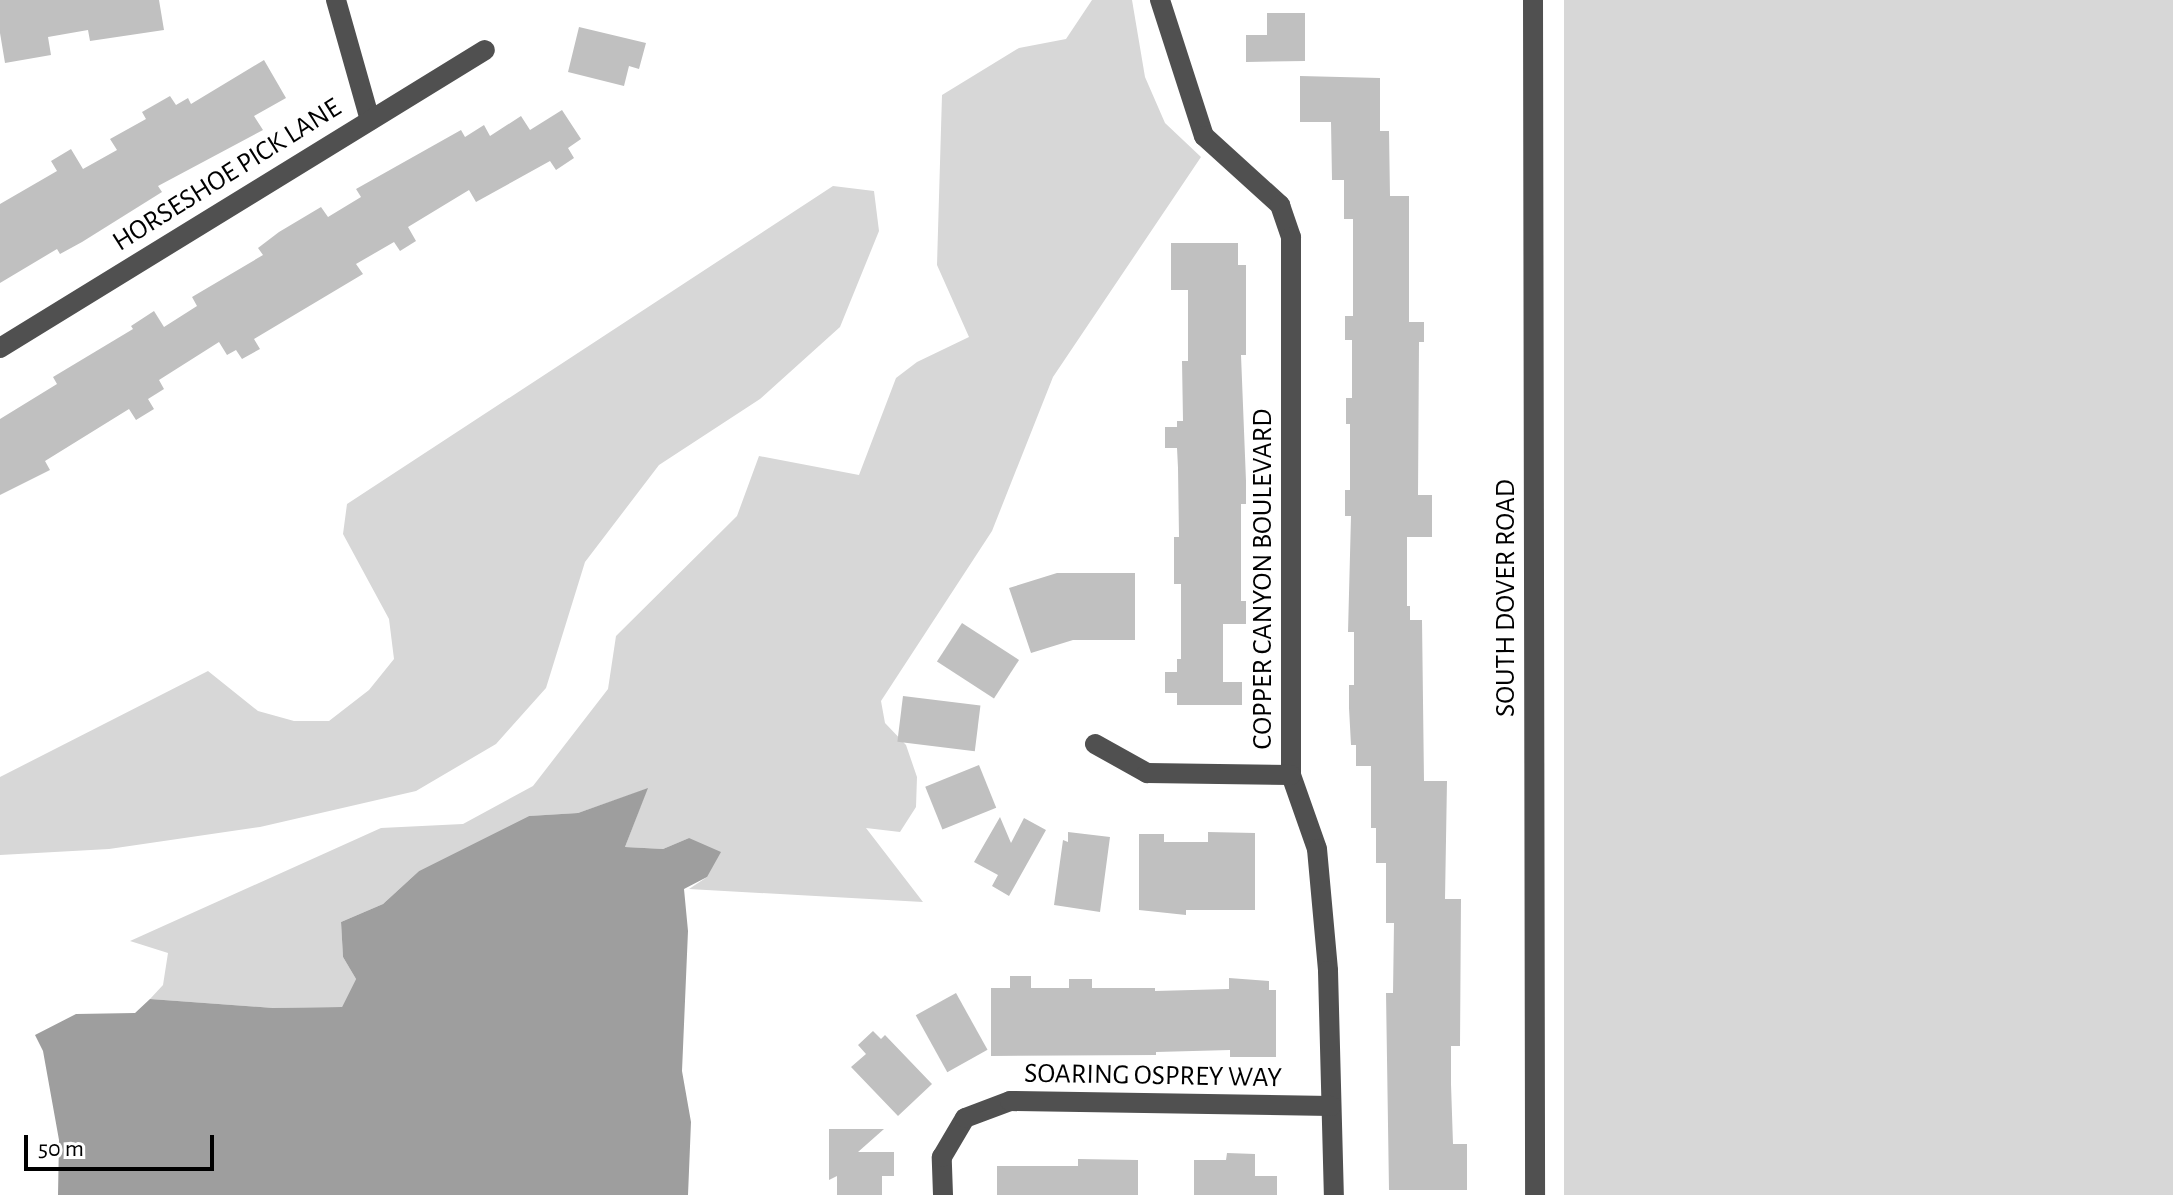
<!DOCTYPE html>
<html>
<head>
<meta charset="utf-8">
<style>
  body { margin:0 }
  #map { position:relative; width:2173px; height:1195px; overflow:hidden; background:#fff; font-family:"Alegreya Sans",sans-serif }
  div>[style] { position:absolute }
  .green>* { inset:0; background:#d7d7d7; transform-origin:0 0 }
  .water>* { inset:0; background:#9e9e9e }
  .building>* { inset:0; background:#c0c0c0; transform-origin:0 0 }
  .minor>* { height:20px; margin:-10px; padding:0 10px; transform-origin:10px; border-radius:10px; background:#505050 }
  span { translate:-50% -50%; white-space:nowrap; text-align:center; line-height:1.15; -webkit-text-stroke:7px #fff; paint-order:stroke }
  .street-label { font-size:28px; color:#000 }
  .scale { position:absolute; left:24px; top:1135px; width:190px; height:36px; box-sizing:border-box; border:4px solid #000; border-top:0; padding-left:10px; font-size:24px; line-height:28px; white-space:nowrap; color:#000; -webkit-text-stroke:6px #fff; paint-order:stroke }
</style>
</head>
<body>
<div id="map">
  <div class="green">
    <i style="clip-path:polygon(1092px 0,1132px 0,1145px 77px,1165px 123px,1201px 157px,1053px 377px,992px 531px,881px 701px,885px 723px,906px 745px,917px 777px,916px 807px,900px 832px,866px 828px,923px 902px,689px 889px,707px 877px,689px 838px,663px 849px,625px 847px,647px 789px,578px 813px,529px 816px,419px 871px,383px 904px,341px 922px,343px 957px,356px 979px,342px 1007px,273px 1008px,150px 999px,163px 985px,168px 953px,130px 941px,381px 828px,463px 824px,533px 786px,608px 689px,616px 636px,737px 516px,759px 456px,859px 475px,896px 378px,917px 362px,969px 337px,937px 265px,942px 95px,1019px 48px,1066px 39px)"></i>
    <i style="left:1564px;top:0;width:609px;height:1195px"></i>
    <i style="clip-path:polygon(833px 186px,874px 191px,879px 231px,840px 327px,760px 399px,659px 465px,585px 562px,546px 688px,496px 744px,416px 791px,260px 827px,109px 849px,0 855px,0 777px,208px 671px,258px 711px,294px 721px,329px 721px,369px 690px,394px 659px,389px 619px,343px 534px,347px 504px)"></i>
  </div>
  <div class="water">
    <i style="clip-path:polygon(648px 788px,625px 847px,663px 849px,689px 838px,721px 852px,707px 877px,684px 889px,688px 931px,682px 1071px,691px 1122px,688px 1195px,58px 1195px,59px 1140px,43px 1051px,35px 1035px,76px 1014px,135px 1013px,150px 999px,273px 1008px,342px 1007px,356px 979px,343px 957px,341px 922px,383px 904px,419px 871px,529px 816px,578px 813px)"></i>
  </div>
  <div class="building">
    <i style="clip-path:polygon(0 0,159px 0,164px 30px,90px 41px,88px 30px,48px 37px,51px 55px,5px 63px,0 33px)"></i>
    <i style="clip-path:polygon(1267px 13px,1305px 13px,1305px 61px,1246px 62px,1246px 35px,1267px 35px)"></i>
    <i style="clip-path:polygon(579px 27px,646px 43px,639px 69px,629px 66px,624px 86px,568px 72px)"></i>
    <i style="clip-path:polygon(264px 60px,286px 98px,254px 116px,263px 130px,158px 186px,162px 192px,82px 242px,60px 254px,57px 249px,0 283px,0 204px,57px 171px,51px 161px,71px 149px,83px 169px,117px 150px,110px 139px,146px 119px,142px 112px,170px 96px,176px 105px,188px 98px,191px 104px)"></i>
    <i style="clip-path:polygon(1300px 76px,1380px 78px,1380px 131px,1389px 131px,1390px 196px,1409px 196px,1409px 322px,1424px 322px,1424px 342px,1419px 342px,1418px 495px,1432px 495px,1432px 537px,1407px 537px,1407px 606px,1410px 606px,1410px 620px,1422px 620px,1424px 781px,1447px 781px,1445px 899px,1461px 899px,1460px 1046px,1451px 1046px,1451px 1084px,1453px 1144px,1467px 1144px,1467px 1190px,1389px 1190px,1386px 993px,1393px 993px,1394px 923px,1386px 923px,1386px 863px,1376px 863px,1376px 828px,1371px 828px,1371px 766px,1356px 766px,1356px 745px,1351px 745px,1349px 708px,1349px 685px,1354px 685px,1354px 632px,1348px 632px,1351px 516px,1345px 516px,1345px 490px,1350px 490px,1350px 424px,1346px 424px,1346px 398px,1352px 398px,1352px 340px,1345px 340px,1345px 316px,1353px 316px,1353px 219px,1344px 219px,1344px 180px,1332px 180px,1331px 122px,1300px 122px)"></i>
    <i style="clip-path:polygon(562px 110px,581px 139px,568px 148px,574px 158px,556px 170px,550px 161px,476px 202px,469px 190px,408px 227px,416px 241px,400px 251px,394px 242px,356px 264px,363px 274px,254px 339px,260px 349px,242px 359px,236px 350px,227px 355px,219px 342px,159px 380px,164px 389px,148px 399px,154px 409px,136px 420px,129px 409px,45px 461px,50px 470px,0 495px,0 419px,57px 384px,53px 377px,133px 329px,131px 326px,154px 311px,164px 327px,197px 306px,192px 297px,263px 255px,258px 248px,279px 232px,321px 207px,328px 217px,361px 197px,356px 189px,461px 130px,465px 137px,484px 125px,490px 136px,521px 116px,530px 130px)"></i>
    <i style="clip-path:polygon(1171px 243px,1238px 243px,1238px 265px,1246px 265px,1246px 355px,1241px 355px,1246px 481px,1246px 504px,1241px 504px,1241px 601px,1246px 601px,1246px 624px,1223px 624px,1223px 682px,1242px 682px,1242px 705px,1177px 705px,1177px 693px,1165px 693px,1165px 672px,1177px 672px,1177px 659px,1181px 659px,1181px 584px,1174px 584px,1174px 537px,1179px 537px,1178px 468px,1177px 448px,1165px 448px,1165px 427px,1177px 427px,1177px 421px,1183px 421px,1182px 361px,1188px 361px,1188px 290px,1171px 290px)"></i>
    <i style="clip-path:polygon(1057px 573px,1135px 573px,1135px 640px,1073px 640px,1031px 653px,1009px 588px)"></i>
    <i style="left:962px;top:623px;width:68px;height:46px;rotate:33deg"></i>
    <i style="left:903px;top:696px;width:78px;height:46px;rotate:7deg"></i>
    <i style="left:979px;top:765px;width:46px;height:58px;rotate:68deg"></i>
    <i style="clip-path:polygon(1000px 817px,1011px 843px,1024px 818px,1046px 830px,1009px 896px,992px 886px,998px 875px,974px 862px)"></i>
    <i style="clip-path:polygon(1068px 832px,1110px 837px,1100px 912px,1054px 905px,1063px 840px,1068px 842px)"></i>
    <i style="clip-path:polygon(1208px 832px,1255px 833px,1255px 910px,1186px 910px,1186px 915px,1139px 910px,1139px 834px,1164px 834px,1164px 842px,1208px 842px)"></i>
    <i style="clip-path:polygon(1010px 976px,1031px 976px,1031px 988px,1069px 988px,1069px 979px,1092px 979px,1092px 988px,1155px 988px,1155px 991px,1229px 989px,1229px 978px,1269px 981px,1269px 990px,1276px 990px,1276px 1057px,1230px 1057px,1230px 1050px,1156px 1052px,1156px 1055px,991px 1056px,991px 988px,1010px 988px)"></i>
    <i style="left:956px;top:993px;width:65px;height:46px;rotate:61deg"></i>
    <i style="clip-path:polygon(873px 1031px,881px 1039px,885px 1035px,932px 1084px,898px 1116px,851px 1067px,866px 1054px,858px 1045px)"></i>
    <i style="clip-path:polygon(829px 1129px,884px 1129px,858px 1152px,894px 1152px,894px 1176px,882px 1176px,882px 1195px,837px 1195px,837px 1176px,829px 1180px)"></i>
    <i style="clip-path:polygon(1227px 1153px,1255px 1154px,1255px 1176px,1277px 1176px,1277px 1195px,1194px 1195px,1194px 1160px,1226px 1160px)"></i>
    <i style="clip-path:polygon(1078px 1159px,1138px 1160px,1138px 1195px,997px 1195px,997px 1166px,1078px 1166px)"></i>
  </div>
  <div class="minor">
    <i style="left:336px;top:0;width:125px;rotate:74.2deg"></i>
    <i style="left:1160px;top:0;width:143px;rotate:72.1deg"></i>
    <i style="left:1204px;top:136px;width:103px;rotate:42.2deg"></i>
    <i style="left:1280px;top:205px;width:34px;rotate:71deg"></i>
    <i style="left:1291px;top:237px;width:538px;rotate:90deg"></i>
    <i style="left:1291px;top:775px;width:78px;rotate:70.6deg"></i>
    <i style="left:1317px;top:849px;width:122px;rotate:84.8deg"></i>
    <i style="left:1328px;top:971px;width:224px;rotate:88.5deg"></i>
    <i style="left:1533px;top:0;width:1195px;rotate:89.9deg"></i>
    <i style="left:0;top:348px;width:569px;rotate:-31.57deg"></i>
    <i style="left:1095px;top:744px;width:60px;rotate:29.1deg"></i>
    <i style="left:1147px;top:773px;width:144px;rotate:0.8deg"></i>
    <i style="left:943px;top:1195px;width:38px;rotate:-92deg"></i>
    <i style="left:942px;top:1157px;width:45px;rotate:-59.5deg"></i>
    <i style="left:965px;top:1118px;width:48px;rotate:-20.7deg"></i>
    <i style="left:1010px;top:1101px;width:321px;rotate:0.9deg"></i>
  </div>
  <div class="street-label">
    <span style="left:227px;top:175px;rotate:-32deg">HORSESHOE PICK LANE</span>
    <span style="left:1263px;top:579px;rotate:-90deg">COPPER CANYON BOULEVARD</span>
    <span style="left:1506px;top:598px;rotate:-90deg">SOUTH DOVER ROAD</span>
    <span style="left:1153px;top:1076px;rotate:1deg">SOARING OSPREY WAY</span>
  </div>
  <div class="scale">50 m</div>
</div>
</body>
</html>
